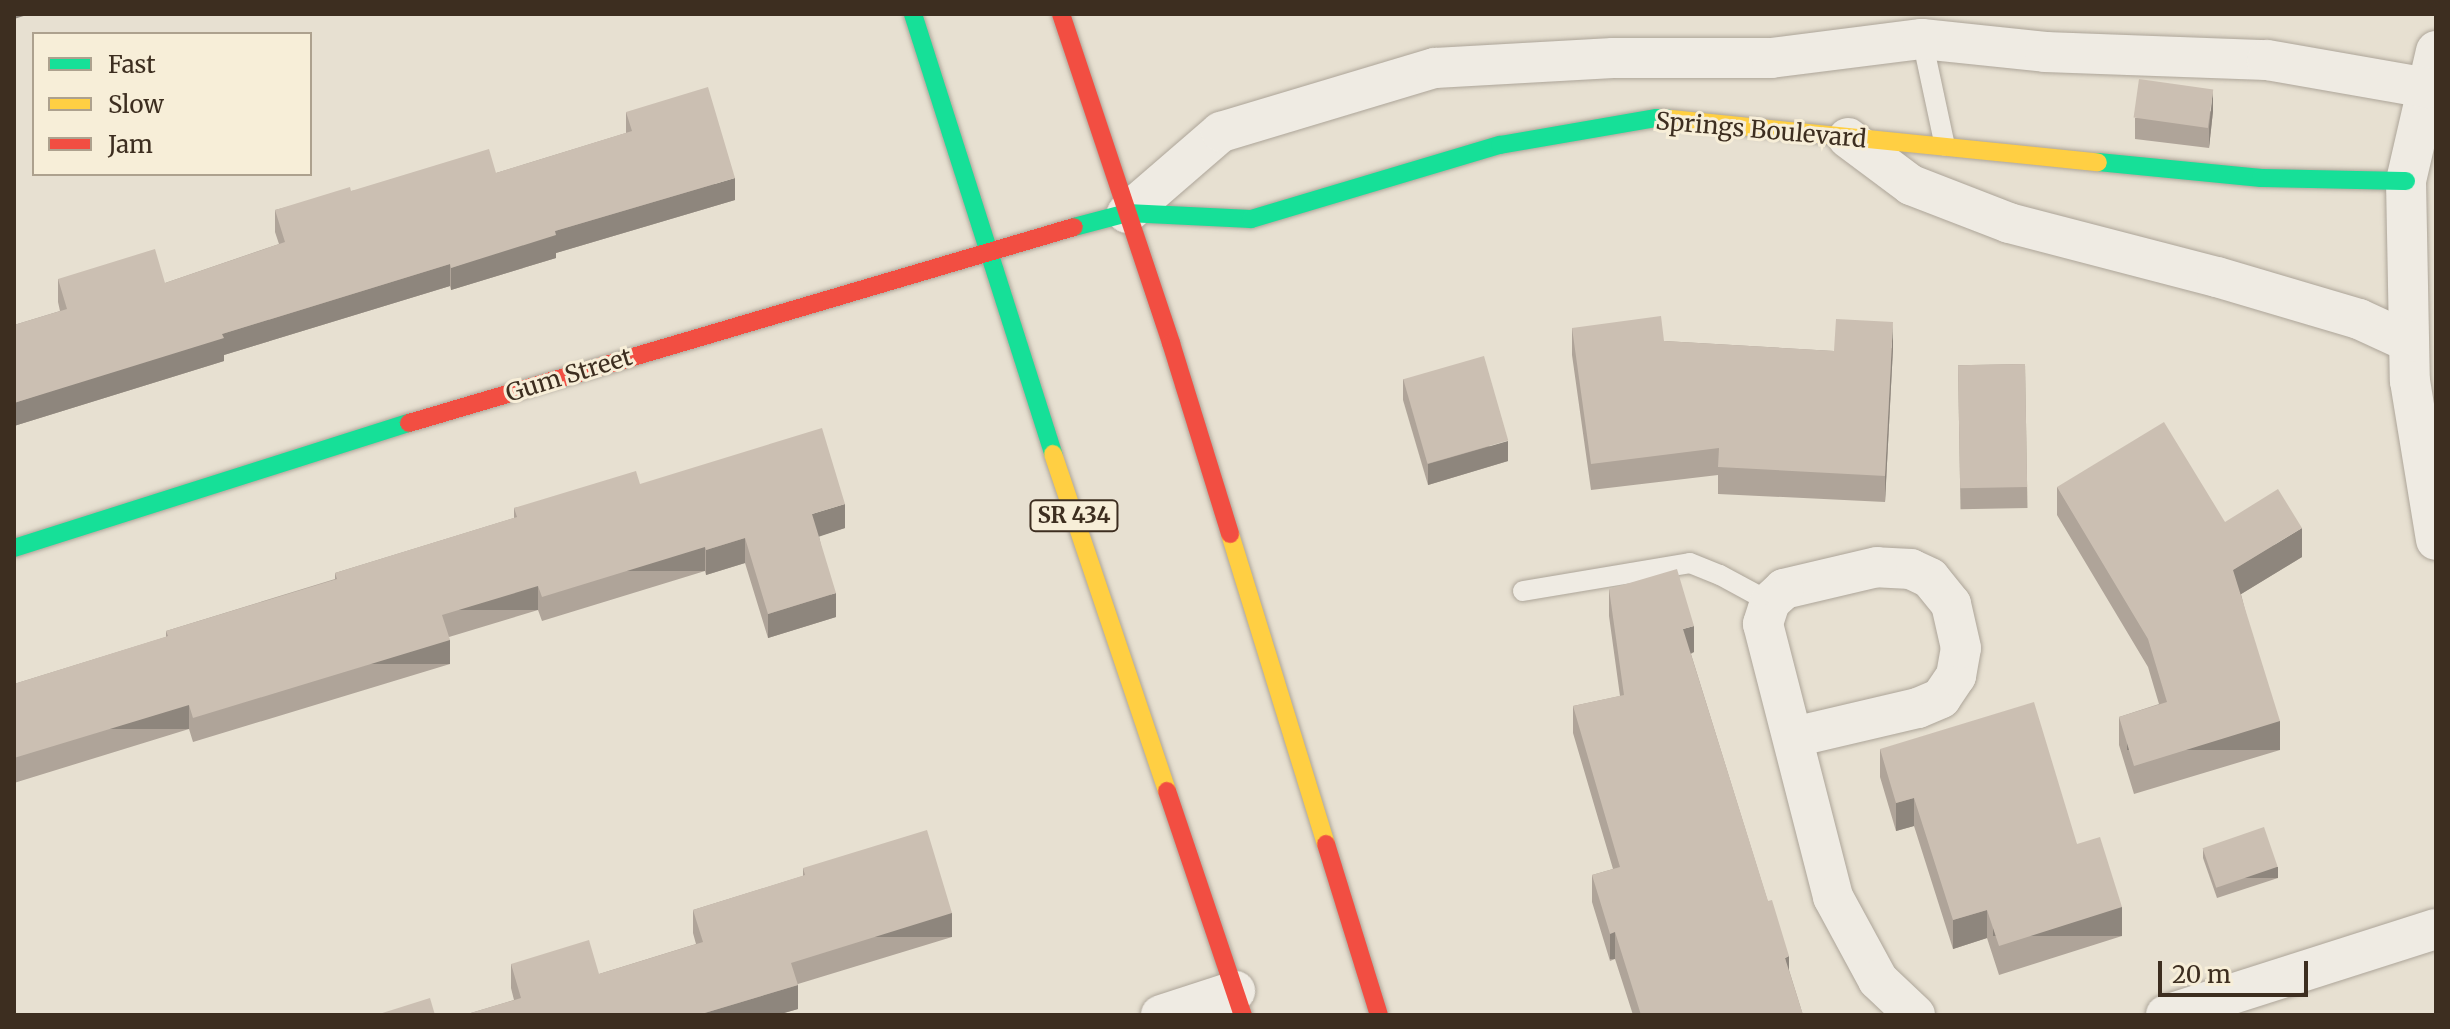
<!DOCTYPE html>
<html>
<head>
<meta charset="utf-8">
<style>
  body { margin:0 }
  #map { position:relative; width:2450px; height:1029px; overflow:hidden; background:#e7e0d1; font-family:Merriweather,serif }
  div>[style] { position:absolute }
  .roads { filter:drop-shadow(0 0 2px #ada599) drop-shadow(0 0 2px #ada599) }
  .lane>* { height:20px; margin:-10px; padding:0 10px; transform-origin:10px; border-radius:10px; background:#efebe3 }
  .street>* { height:40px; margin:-20px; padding:0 20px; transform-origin:20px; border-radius:20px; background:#efebe3 }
  .fast>* { height:18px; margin:-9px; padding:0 9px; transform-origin:9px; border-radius:9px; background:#16e098 }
  .slow>* { height:18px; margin:-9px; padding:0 9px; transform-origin:9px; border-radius:9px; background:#ffcf43 }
  .jam>* { height:18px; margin:-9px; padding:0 9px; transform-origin:9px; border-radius:9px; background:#f24e42 }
  .wall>* { inset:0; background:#afa499; transform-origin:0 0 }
  .shaded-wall>* { inset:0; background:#8e867d; transform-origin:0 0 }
  .building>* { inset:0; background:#cbbfb2; transform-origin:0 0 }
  span { translate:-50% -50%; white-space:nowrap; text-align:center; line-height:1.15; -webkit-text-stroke:6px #f7eed8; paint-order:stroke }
  .shield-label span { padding:2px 6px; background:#f7eed8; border:2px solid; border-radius:6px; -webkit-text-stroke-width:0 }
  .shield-label { font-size:22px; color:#3d2e20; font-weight:700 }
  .street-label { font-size:24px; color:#3d2e20 }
  .frame { position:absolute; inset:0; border:16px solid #3d2e20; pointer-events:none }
  .legend { position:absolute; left:32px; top:32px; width:280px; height:144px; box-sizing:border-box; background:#f7eed8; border:2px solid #ada18e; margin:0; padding:10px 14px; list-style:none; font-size:24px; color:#3d2e20 }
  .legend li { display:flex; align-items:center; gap:16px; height:40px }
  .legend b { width:40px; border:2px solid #ada18e }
  .scale { position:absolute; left:2158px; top:961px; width:150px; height:36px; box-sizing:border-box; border:4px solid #3d2e20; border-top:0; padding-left:10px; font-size:24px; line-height:28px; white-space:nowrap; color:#3d2e20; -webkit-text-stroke:6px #f7eed8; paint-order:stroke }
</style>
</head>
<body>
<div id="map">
  <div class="roads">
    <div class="lane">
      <i style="left:1922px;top:39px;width:109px;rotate:77.9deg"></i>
      <i style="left:1523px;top:591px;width:169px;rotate:-9.5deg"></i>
      <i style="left:1690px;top:563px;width:32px;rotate:22deg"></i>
      <i style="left:1720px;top:575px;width:57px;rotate:28.4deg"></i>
    </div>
    <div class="street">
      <i style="left:2436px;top:51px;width:133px;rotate:103deg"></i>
      <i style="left:2406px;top:181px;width:200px;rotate:88.9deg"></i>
      <i style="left:2410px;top:381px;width:161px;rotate:80.7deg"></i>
      <i style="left:1848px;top:138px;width:79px;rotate:36.7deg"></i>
      <i style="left:1911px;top:185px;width:105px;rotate:21.2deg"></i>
      <i style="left:2009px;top:223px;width:215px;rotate:14.6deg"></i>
      <i style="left:2217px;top:277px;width:148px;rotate:16.5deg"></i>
      <i style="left:2359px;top:319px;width:55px;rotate:24.7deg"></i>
      <i style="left:1127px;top:213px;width:124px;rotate:-40.8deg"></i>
      <i style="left:1221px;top:132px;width:223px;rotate:-16.7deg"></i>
      <i style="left:1435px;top:68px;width:178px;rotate:-3.2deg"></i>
      <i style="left:1613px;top:58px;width:158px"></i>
      <i style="left:1771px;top:58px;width:152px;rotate:-7.2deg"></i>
      <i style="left:1922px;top:39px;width:124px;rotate:6deg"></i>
      <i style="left:2045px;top:52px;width:222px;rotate:2.1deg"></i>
      <i style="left:2267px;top:60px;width:163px;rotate:9.9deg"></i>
      <i style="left:1794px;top:737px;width:127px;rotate:-13.2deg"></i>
      <i style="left:1918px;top:708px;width:25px;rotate:-23deg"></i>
      <i style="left:1941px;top:698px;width:27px;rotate:-56deg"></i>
      <i style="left:1956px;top:676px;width:28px;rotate:-80deg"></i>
      <i style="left:1961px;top:648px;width:45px;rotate:-102.8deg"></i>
      <i style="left:1951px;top:604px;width:33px;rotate:-129deg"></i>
      <i style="left:1930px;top:578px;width:21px;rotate:-155deg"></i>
      <i style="left:1911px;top:569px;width:34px;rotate:-177deg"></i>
      <i style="left:1877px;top:567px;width:96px;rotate:166.7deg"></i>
      <i style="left:1784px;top:589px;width:19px;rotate:137deg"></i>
      <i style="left:1770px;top:602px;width:23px;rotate:108deg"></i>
      <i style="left:1763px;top:624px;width:282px;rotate:75.6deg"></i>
      <i style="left:1833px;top:897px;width:94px;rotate:61.5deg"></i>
      <i style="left:1878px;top:980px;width:51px;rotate:43.4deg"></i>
      <i style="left:1161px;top:1015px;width:78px;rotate:-18deg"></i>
      <i style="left:2166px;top:1015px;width:283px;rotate:-17.7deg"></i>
    </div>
    <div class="fast">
      <i style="left:913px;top:14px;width:462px;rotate:72.3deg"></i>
      <i style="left:2098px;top:162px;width:164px;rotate:5.6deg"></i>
      <i style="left:2261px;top:178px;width:145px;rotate:1.2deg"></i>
      <i style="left:1074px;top:227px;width:55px;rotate:-14.8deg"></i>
      <i style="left:1127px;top:213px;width:124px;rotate:2.8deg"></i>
      <i style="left:1251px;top:219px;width:260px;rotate:-16.6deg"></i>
      <i style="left:1500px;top:145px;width:159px;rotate:-9.8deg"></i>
      <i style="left:1657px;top:118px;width:14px;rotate:4deg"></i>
      <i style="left:14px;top:548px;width:414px;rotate:-17.6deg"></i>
    </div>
    <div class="slow">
      <i style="left:1671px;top:119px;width:429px;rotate:5.8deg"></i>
      <i style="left:1053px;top:454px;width:356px;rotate:71.3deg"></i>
      <i style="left:1230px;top:534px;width:325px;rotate:72.8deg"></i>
    </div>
    <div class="jam">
      <i style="left:1061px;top:14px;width:347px;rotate:71.5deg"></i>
      <i style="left:1171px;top:343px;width:200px;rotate:72.8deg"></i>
      <i style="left:409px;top:423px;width:693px;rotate:-16.42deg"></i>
      <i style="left:1167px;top:791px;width:237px;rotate:71.3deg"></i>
      <i style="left:1326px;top:844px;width:179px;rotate:72.8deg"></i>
    </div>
  </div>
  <div class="wall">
    <i style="clip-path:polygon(2213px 111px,2209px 148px,2135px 139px,2135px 118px)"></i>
    <i style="clip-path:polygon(626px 112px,735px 200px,556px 253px,556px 258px,451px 290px,450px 286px,224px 355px,224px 361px,14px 426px,14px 325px,60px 311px,58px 302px,58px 279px,165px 283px,279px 244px,275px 232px,275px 210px,351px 191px,496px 173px,626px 133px)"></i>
    <i style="clip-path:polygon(1572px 328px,1664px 341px,1834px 351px,1893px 348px,1885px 502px,1718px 494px,1718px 475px,1591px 490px,1572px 355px)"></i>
    <i style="left:2025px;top:364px;width:144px;height:67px;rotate:89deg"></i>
    <i style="clip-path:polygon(1403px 379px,1508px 461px,1428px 485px,1403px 400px)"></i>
    <i style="clip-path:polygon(640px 484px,845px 528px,819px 536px,836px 617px,768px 638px,745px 563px,706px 575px,705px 571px,542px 621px,538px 610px,449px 637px,450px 664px,193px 742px,189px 729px,14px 783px,14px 684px,166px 637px,166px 631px,335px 579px,335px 573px,514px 518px,514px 508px)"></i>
    <i style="clip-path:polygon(2057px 487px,2225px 522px,2302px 557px,2241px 594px,2280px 750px,2134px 794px,2119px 745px,2119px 717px,2159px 704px,2148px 667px,2057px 515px)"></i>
    <i style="clip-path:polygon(1609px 589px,1694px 652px,1691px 654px,1803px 1015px,1633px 1015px,1615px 959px,1610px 961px,1592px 902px,1592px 875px,1613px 869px,1573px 733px,1573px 706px,1620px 696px,1609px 616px)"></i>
    <i style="clip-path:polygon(1880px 749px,2077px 844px,2122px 936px,1999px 975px,1987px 938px,1953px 949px,1914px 826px,1896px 831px,1880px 777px)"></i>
    <i style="clip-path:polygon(2203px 848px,2278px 878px,2217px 898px,2203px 858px)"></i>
    <i style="clip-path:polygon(803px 868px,952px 937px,798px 984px,798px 1009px,777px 1015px,464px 1015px,514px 1000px,511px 988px,511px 964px,599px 974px,696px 944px,693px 933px,693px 910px,803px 876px)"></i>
  </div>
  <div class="shaded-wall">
    <i style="clip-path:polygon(14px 14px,30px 14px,14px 19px)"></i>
    <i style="clip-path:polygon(2213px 90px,2213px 111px,2209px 148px,2209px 127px)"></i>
    <i style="clip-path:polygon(735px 178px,735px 200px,556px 253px,556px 258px,451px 290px,451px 268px,555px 231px)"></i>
    <i style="clip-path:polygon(450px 264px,450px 286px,224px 355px,224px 361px,14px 426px,14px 403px,222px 334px)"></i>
    <i style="clip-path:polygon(1893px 322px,1893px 348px,1885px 502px,1885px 476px)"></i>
    <i style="clip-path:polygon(1508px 441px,1508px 461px,1428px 485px,1428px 464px)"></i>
    <i style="clip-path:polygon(845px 504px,845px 528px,812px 539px,812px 514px)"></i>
    <i style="clip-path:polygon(2302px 528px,2302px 557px,2233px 599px,2233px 570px)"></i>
    <i style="clip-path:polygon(745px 538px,745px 563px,706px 575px,706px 550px)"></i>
    <i style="left:705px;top:547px;width:24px;height:170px;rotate:90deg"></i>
    <i style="left:538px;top:586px;width:24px;height:100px;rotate:90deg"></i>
    <i style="clip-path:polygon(836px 593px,836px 617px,768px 638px,768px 614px)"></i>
    <i style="clip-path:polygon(1694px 626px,1694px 652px,1683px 656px,1683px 629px)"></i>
    <i style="left:450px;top:640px;width:24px;height:269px;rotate:90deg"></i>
    <i style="left:189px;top:705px;width:24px;height:183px;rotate:90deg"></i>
    <i style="left:2280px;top:721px;width:29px;height:153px;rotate:90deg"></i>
    <i style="clip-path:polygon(1914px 798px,1914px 826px,1896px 831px,1896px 803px)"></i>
    <i style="left:2278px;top:867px;width:11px;height:64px;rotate:90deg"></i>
    <i style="left:2122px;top:907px;width:29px;height:129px;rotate:90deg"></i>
    <i style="clip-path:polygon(1987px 910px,1987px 938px,1953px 949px,1953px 920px)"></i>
    <i style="left:952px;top:913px;width:24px;height:169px;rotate:90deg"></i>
    <i style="left:1615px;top:932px;width:27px;height:5px;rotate:90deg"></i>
    <i style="clip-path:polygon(1789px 956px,1789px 983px,1785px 958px)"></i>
    <i style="clip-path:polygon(798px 985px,798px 1009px,777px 1015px,698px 1015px)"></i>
  </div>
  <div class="building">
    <i style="left:2139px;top:79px;width:75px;height:39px;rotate:8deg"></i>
    <i style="clip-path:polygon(708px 87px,735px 178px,555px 231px,556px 235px,451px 268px,450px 264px,222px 334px,224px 338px,14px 403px,14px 325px,67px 309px,58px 279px,155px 249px,165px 283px,285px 242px,275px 210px,350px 187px,351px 191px,489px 149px,496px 173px,632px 131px,626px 112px)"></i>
    <i style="clip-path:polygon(1661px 316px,1664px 341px,1834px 351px,1836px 319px,1893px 322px,1885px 476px,1718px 467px,1719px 448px,1591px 464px,1572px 328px)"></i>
    <i style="left:1484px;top:356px;width:88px;height:84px;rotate:74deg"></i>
    <i style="left:2025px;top:364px;width:123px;height:67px;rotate:89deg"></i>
    <i style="clip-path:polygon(2164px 422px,2225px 522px,2278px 489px,2302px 528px,2233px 570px,2280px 721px,2134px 766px,2119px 717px,2167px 702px,2148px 639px,2057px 487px)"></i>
    <i style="clip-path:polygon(822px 428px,845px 504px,812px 514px,836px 593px,768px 614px,745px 538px,706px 550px,705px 547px,542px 597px,538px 586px,442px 615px,450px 640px,193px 718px,189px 705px,14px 758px,14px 684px,168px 636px,166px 631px,337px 579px,335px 573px,517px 517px,514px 508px,636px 471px,640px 484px)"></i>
    <i style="clip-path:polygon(1677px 569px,1694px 626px,1683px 629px,1768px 901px,1772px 900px,1789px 956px,1785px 958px,1803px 1015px,1641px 1015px,1615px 932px,1610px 934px,1592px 875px,1620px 867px,1573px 706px,1624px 695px,1609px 589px)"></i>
    <i style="clip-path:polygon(2034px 702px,2077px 844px,2100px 837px,2122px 907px,1999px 946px,1987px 910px,1953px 920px,1914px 798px,1896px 803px,1880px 749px)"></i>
    <i style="left:2264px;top:827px;width:42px;height:65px;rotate:71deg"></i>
    <i style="clip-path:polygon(927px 830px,952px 913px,791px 963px,798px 985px,698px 1015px,464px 1015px,521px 998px,511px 964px,589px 940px,599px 974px,703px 942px,693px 910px,805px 875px,803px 868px)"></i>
    <i style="clip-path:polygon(430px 998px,435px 1015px,376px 1015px)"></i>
  </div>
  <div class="shield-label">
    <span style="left:1074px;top:516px">SR 434</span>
  </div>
  <div class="street-label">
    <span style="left:1761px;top:130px;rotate:5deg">Springs Boulevard</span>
    <span style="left:569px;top:375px;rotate:-17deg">Gum Street</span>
  </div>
  <div class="frame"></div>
  <ul class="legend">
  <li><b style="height:10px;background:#16e098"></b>Fast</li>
  <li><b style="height:10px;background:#ffcf43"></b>Slow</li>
  <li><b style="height:10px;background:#f24e42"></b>Jam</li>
  </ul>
  <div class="scale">20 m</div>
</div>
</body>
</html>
